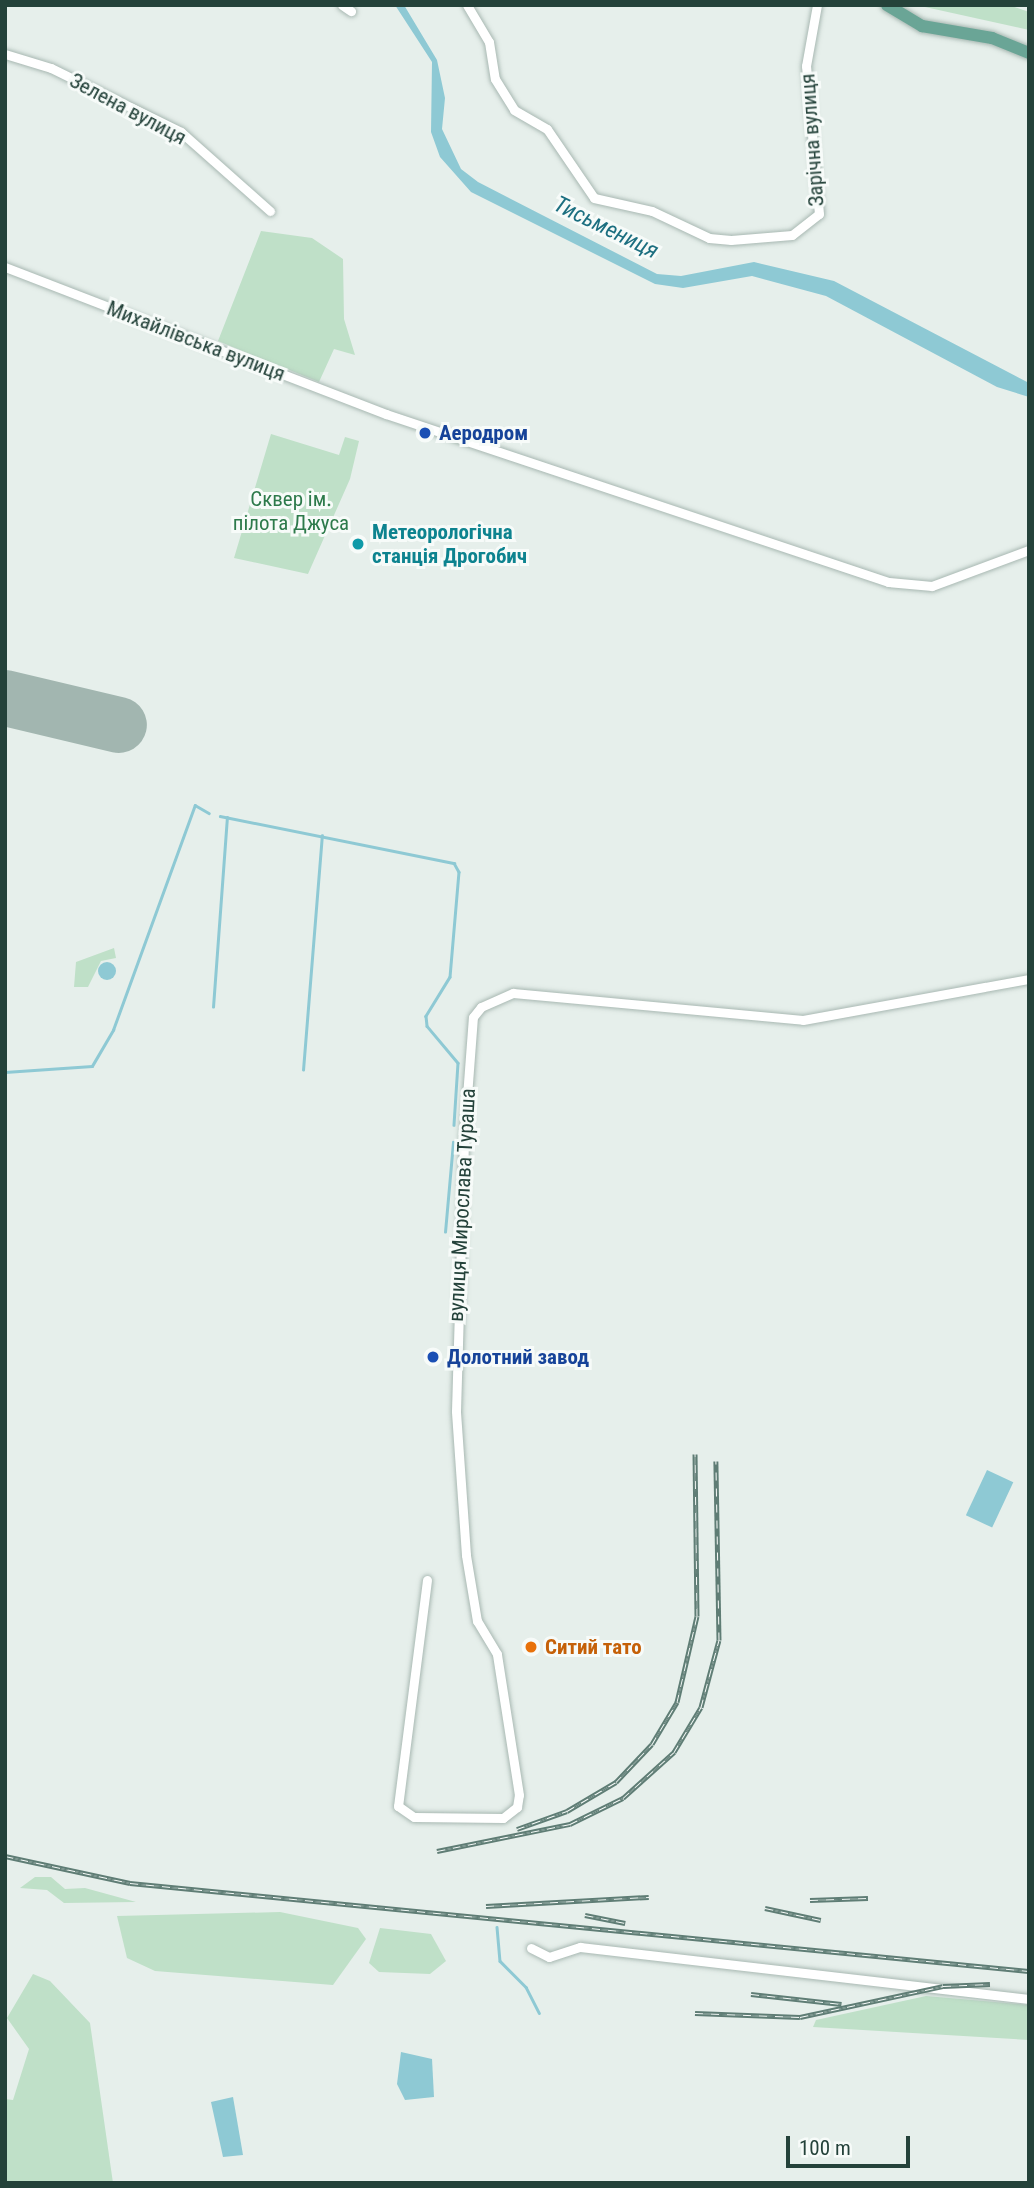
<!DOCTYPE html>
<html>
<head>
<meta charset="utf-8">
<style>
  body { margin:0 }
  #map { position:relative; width:1034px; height:2188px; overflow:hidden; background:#e6efeb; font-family:"Roboto Condensed",sans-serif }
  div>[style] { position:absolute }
  .green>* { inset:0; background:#bfe0c8 }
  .water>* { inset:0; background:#8ec9d4; transform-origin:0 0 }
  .round { border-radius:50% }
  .stream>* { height:2.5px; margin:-1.25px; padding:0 1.25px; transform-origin:1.25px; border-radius:1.25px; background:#8ec9d4 }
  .runway>* { height:56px; margin:-28px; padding:0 28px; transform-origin:28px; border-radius:28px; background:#a2b6b0 }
  .roads { filter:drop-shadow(0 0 2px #a8b8b2) drop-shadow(0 0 2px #a8b8b2) }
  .minor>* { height:9px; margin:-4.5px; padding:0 4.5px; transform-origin:4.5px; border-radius:4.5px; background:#fff }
  .major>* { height:12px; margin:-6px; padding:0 6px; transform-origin:6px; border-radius:6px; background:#6aa596 }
  .rail>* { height:5px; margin-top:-2.5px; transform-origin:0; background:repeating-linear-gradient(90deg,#f7fbf9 0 8px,#5f7d75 0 16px); box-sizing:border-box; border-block:2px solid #5f7d75 }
  .dots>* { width:19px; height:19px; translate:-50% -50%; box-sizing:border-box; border:4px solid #f7fbf9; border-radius:50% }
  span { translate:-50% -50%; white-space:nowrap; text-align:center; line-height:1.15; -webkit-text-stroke:6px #f7fbf9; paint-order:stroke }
  .street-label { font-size:21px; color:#24423a }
  .transit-label { font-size:21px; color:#164399; font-weight:700 }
  .left { translate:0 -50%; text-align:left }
  .park-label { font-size:21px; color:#2d7a4b }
  .culture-label { font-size:21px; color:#0d838f; font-weight:700 }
  .food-label { font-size:21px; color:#c56008; font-weight:700 }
  .water-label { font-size:23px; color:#1c6f80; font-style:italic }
  .frame { position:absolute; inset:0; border:7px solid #24423a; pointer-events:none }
  .scale { position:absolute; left:786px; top:2136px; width:124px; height:32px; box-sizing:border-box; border:4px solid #24423a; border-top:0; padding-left:9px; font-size:21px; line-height:24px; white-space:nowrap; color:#24423a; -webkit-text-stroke:5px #f7fbf9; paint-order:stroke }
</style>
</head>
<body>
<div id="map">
  <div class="green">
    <i style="clip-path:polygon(916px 5px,1009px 5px,1029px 12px,1029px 30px)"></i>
    <i style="clip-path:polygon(261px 231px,312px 238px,343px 259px,344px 319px,355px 355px,334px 349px,319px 382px,218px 341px)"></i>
    <i style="clip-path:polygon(271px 434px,339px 455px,345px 437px,359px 441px,350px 479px,308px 574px,234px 558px)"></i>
    <i style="clip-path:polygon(114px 948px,116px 958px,101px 961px,88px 987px,74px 987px,76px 962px)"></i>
    <i style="clip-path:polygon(35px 1877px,51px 1877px,65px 1889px,85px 1888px,136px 1902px,64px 1903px,47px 1890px,20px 1888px)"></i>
    <i style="clip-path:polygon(280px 1912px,358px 1928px,366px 1939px,333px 1985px,155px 1971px,127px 1958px,117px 1916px)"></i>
    <i style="clip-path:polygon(380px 1928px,431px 1934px,446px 1961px,430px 1974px,379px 1972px,369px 1963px)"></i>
    <i style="clip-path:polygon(33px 1974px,50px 1981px,90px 2023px,113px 2183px,5px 2183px,5px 2099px,13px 2100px,29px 2049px,7px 2018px)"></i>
    <i style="clip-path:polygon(926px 1996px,1029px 2005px,1029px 2040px,813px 2027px,816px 2020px)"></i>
  </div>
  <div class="water">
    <i style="clip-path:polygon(395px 5px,404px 5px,437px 60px,445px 98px,442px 129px,461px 169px,478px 182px,657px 274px,681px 276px,754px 262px,834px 281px,1029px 383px,1029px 397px,997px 387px,826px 296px,752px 276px,683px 288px,655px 284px,471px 192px,440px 157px,431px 132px,432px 62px)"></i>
    <i class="round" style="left:98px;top:962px;width:18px;height:18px"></i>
    <i style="left:987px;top:1470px;width:29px;height:50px;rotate:25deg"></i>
    <i style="clip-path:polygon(401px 2052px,432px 2059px,434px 2097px,405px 2100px,397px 2084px)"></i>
    <i style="clip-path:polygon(233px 2097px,243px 2155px,223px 2157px,211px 2102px)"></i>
  </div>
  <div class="stream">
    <i style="left:220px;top:816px;width:239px;rotate:11.4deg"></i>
    <i style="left:454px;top:863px;width:10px;rotate:61deg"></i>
    <i style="left:459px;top:872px;width:105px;rotate:94.9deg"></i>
    <i style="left:450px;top:977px;width:46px;rotate:121.6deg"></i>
    <i style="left:426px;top:1016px;width:10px;rotate:84deg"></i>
    <i style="left:427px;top:1026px;width:48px;rotate:50deg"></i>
    <i style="left:458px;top:1063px;width:62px;rotate:93.7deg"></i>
    <i style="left:213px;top:1007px;width:190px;rotate:-85.8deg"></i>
    <i style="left:303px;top:1070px;width:235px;rotate:-85.4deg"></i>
    <i style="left:5px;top:1072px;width:87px;rotate:-3.9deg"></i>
    <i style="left:92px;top:1066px;width:42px;rotate:-59.7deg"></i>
    <i style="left:113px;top:1030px;width:239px;rotate:-70deg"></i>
    <i style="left:195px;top:805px;width:16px;rotate:30deg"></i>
    <i style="left:445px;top:1232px;width:90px;rotate:-84.9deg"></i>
    <i style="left:497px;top:1927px;width:34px;rotate:85deg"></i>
    <i style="left:500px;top:1961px;width:37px;rotate:45deg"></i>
    <i style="left:526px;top:1987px;width:29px;rotate:63deg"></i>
  </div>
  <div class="runway">
    <i style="left:5px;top:698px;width:117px;rotate:13.3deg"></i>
  </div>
  <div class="roads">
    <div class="minor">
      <i style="left:342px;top:5px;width:11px;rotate:34deg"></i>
      <i style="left:467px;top:5px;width:43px;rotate:59.3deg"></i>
      <i style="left:489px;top:42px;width:37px;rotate:81deg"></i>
      <i style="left:495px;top:79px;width:36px;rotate:58deg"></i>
      <i style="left:514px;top:110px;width:38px;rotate:30deg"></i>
      <i style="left:547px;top:129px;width:83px;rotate:55.7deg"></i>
      <i style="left:594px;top:198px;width:59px;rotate:12.6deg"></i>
      <i style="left:652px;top:211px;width:63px;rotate:25.3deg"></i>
      <i style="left:709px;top:238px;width:22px;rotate:5deg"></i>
      <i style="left:731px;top:240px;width:61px;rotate:-4.7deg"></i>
      <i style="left:792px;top:235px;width:34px;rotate:-38deg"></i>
      <i style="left:819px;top:214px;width:149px;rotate:-95deg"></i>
      <i style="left:806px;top:66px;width:62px;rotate:-79.8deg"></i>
      <i style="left:5px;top:54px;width:48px;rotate:16.9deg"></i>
      <i style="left:51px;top:68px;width:145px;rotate:26.2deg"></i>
      <i style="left:181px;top:132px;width:119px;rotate:41.6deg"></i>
      <i style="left:5px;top:267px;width:408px;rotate:21.1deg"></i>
      <i style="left:386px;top:414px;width:529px;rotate:18.5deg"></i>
      <i style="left:888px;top:582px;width:44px;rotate:5.2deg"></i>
      <i style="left:932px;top:586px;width:103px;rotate:-20.4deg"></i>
      <i style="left:427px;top:1580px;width:228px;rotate:97.3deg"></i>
      <i style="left:398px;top:1806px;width:19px;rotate:35deg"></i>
      <i style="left:414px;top:1817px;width:89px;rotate:0.6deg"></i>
      <i style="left:503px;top:1818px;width:18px;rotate:-38deg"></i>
      <i style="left:517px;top:1807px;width:12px;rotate:-81deg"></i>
      <i style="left:519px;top:1795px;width:143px;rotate:-98.9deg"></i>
      <i style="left:497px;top:1654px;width:39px;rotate:-121deg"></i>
      <i style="left:477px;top:1621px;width:67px;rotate:-99.5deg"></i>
      <i style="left:466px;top:1555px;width:144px;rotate:-94deg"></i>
      <i style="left:456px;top:1411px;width:275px;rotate:-88.3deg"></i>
      <i style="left:464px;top:1136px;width:119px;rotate:-85.7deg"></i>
      <i style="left:473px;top:1017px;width:13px;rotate:-51deg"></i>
      <i style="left:481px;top:1007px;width:35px;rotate:-24deg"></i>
      <i style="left:513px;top:993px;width:291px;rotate:5.3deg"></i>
      <i style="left:803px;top:1020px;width:230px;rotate:-10.3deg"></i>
      <i style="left:531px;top:1948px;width:20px;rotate:27deg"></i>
      <i style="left:549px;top:1957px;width:33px;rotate:-18deg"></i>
      <i style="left:580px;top:1947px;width:452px;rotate:6.6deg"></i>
    </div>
    <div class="major">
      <i style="left:887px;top:5px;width:41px;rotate:31deg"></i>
      <i style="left:922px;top:26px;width:71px;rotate:9.7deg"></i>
      <i style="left:992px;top:38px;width:40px;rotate:22deg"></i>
    </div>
  </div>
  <div class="rail">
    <i style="left:517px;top:1829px;width:53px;rotate:-19.8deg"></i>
    <i style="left:567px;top:1811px;width:57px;rotate:-30.6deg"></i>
    <i style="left:616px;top:1782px;width:52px;rotate:-46.5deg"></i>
    <i style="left:652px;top:1744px;width:49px;rotate:-59.2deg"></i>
    <i style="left:677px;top:1702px;width:88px;rotate:-76.9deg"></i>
    <i style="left:697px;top:1616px;width:162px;rotate:-90.7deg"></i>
    <i style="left:437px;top:1851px;width:136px;rotate:-11.5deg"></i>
    <i style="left:570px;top:1824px;width:59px;rotate:-26.1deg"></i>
    <i style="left:623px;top:1798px;width:69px;rotate:-42deg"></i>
    <i style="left:674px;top:1752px;width:52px;rotate:-59deg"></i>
    <i style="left:701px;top:1707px;width:69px;rotate:-75deg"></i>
    <i style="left:719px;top:1640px;width:179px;rotate:-91deg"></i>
    <i style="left:5px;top:1856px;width:128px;rotate:12.2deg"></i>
    <i style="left:130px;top:1883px;width:903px;rotate:5.59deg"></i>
    <i style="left:810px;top:1900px;width:58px;rotate:-2deg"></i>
    <i style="left:486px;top:1906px;width:163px;rotate:-3.2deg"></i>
    <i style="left:765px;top:1908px;width:57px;rotate:12.1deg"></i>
    <i style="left:585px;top:1915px;width:41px;rotate:11.3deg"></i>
    <i style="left:751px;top:1994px;width:91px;rotate:6.3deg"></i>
    <i style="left:695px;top:2013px;width:105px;rotate:2.2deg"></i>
    <i style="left:800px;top:2017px;width:146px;rotate:-12.2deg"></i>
    <i style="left:943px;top:1986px;width:47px;rotate:-2.4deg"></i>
  </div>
  <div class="dots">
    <i style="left:425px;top:433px;background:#1a4fb4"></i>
    <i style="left:358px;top:544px;background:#0f9aa8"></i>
    <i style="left:433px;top:1357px;background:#1a4fb4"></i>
    <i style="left:531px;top:1647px;background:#e8710a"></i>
  </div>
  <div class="street-label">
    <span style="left:128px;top:109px;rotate:28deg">Зелена вулиця</span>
    <span style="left:812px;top:140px;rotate:-94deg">Зарічна вулиця</span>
    <span style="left:196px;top:341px;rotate:21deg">Михайлівська вулиця</span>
    <span style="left:462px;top:1205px;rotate:-87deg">вулиця Мирослава Тураша</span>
  </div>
  <div class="transit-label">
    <span class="left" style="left:439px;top:433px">Аеродром</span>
    <span class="left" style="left:447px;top:1357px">Долотний завод</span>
  </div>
  <div class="park-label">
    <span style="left:291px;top:511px">Сквер ім.<br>пілота Джуса</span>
  </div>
  <div class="culture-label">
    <span class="left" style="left:372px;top:544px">Метеорологічна<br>станція Дрогобич</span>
  </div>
  <div class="food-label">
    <span class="left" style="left:545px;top:1647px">Ситий тато</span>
  </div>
  <div class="water-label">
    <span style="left:606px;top:228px;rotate:26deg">Тисьмениця</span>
  </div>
  <div class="frame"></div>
  <div class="scale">100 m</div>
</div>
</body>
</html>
